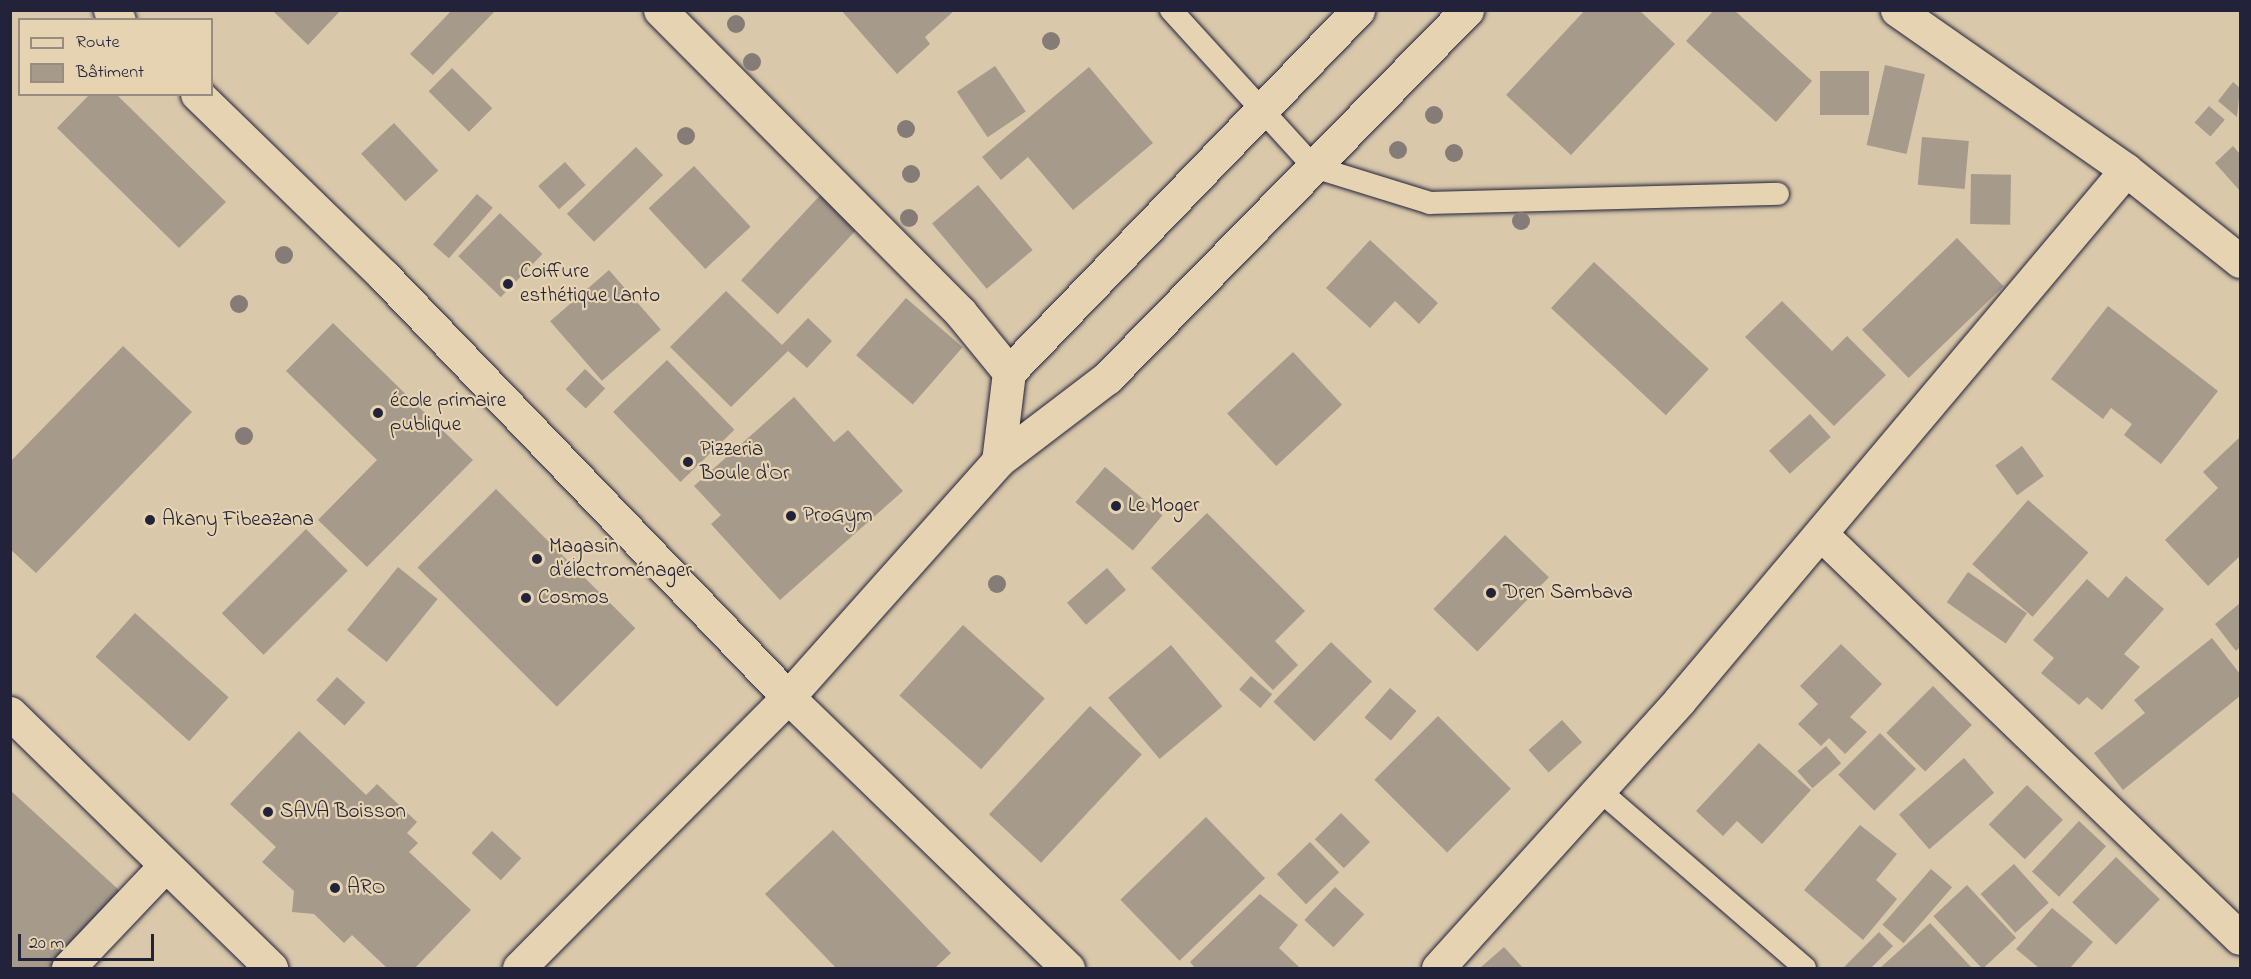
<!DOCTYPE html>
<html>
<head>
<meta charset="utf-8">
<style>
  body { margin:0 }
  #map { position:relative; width:2251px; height:979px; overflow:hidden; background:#d9c8aa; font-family:"Indie Flower",sans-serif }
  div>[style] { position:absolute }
  .building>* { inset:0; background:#a69a8b; transform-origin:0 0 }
  .roads { filter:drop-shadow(0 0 2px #22223b) drop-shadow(0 0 2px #22223b) }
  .service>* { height:22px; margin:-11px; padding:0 11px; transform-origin:11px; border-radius:11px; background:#e5d3b1 }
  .minor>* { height:33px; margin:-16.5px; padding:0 16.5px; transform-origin:16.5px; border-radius:16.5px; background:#e5d3b1 }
  .tertiary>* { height:33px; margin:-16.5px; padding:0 16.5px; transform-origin:16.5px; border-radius:16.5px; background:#e5d3b1 }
  .secondary>* { height:33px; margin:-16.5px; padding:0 16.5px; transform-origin:16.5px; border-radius:16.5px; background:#e5d3b1 }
  .trees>* { width:18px; height:18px; margin:-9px; border-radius:50%; background:#857c77 }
  .dots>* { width:16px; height:16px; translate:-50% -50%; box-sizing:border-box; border:3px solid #e5d3b1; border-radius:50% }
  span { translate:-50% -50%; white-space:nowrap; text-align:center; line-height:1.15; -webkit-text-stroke:4.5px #e5d3b1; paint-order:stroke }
  .poi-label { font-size:21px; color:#22223b }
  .left { translate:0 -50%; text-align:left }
  .frame { position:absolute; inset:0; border:12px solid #22223b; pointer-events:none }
  .legend { position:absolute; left:18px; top:18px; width:195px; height:78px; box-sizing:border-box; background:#e5d3b1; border:2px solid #978c82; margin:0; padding:8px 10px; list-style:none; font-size:18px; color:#22223b }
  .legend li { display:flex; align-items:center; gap:12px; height:30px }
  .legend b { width:30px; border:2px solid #978c82 }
  .scale { position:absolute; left:18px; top:934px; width:136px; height:27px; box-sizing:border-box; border:3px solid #22223b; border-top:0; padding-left:8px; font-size:18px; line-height:21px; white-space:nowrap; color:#22223b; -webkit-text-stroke:4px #e5d3b1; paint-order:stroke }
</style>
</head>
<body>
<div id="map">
  <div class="building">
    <i style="clip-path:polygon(272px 10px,341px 10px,308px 45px)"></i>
    <i style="clip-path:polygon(452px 10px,496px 10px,433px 75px,410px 54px)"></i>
    <i style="clip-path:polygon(841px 10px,955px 10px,925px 37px,930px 44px,897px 74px)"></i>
    <i style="clip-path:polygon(1585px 10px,1639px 10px,1675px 44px,1571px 155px,1506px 95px)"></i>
    <i style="clip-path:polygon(1714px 10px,1734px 10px,1812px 81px,1776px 122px,1686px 41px)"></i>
    <i style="left:1885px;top:65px;width:41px;height:82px;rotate:13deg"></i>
    <i style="left:995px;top:66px;width:55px;height:46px;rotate:56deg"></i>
    <i style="clip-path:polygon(1089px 67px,1153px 143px,1073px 210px,1028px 157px,1001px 180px,982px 157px)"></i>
    <i style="left:452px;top:68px;width:57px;height:33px;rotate:45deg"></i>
    <i style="left:1820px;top:71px;width:49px;height:44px"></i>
    <i style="clip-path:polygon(2233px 82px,2240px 88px,2237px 117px,2218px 101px)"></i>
    <i style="clip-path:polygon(90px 94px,116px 94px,226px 202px,179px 248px,57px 128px)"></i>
    <i style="left:2209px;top:106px;width:21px;height:22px;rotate:41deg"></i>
    <i style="left:394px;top:123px;width:65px;height:45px;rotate:47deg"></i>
    <i style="left:1922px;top:137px;width:47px;height:48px;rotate:5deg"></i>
    <i style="clip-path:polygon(2233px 146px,2240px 154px,2240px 191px,2215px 163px)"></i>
    <i style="left:636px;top:147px;width:39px;height:96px;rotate:46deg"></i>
    <i style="left:565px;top:162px;width:31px;height:36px;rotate:48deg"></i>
    <i style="left:694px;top:166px;width:83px;height:62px;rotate:47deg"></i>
    <i style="left:1971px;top:174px;width:40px;height:50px;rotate:1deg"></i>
    <i style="left:978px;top:185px;width:85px;height:60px;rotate:50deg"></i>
    <i style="left:827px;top:188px;width:50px;height:126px;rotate:43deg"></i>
    <i style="left:477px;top:194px;width:21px;height:67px;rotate:41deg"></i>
    <i style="left:500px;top:213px;width:59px;height:60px;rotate:44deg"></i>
    <i style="left:1957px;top:238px;width:67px;height:132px;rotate:46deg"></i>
    <i style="clip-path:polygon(1370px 240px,1438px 303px,1419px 324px,1395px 301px,1370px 328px,1326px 288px)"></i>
    <i style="left:1594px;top:262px;width:157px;height:63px;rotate:43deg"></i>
    <i style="left:609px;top:270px;width:79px;height:78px;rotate:49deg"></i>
    <i style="clip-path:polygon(726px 291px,782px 345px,808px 318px,832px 341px,807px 368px,788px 351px,731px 407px,670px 347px)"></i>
    <i style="left:906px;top:298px;width:75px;height:76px;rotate:41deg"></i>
    <i style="clip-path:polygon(1782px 301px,1832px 351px,1847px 336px,1886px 375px,1834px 426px,1745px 337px)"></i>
    <i style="clip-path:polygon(2108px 306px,2218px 391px,2161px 464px,2124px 435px,2132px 424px,2111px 408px,2103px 419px,2051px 379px)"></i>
    <i style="clip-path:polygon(333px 323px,473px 460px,367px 567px,318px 520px,377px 460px,286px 371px)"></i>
    <i style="clip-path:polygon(123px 346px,192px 412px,36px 573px,10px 549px,10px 462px)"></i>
    <i style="left:1293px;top:352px;width:72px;height:90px;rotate:47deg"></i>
    <i style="left:667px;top:360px;width:97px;height:75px;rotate:46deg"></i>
    <i style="left:585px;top:369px;width:28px;height:28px;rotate:44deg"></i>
    <i style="clip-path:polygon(794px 397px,834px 442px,848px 430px,903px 491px,780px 600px,711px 524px,721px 515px,694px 486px)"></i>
    <i style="left:1810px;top:414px;width:31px;height:55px;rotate:48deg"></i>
    <i style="clip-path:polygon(2240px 437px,2240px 556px,2208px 586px,2165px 540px,2218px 488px,2203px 472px)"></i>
    <i style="left:2022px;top:446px;width:37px;height:33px;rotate:54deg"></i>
    <i style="left:1105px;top:467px;width:75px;height:46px;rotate:40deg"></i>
    <i style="left:496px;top:489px;width:197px;height:111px;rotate:45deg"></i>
    <i style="left:2028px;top:500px;width:80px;height:85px;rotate:41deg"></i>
    <i style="clip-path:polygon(1207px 513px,1305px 611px,1275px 641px,1298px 665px,1273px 690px,1151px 568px)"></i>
    <i style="left:306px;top:529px;width:59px;height:119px;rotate:45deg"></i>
    <i style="left:1505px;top:535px;width:61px;height:103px;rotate:44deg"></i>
    <i style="left:398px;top:567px;width:51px;height:81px;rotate:39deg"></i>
    <i style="left:1107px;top:568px;width:29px;height:53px;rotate:49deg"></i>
    <i style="left:1968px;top:572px;width:72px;height:37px;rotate:35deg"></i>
    <i style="clip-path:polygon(2126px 576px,2164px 609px,2124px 654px,2140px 667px,2102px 710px,2087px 697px,2079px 705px,2041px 673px,2054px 658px,2033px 640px,2087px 579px,2108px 598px)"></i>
    <i style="clip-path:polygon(2240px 603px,2240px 647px,2236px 651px,2215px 624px)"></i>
    <i style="left:135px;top:613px;width:126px;height:59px;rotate:42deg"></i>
    <i style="left:963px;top:625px;width:110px;height:95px;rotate:42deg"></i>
    <i style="clip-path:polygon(2212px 638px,2240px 674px,2240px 696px,2123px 790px,2094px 753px,2145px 713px,2134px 700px)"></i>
    <i style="left:1331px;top:642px;width:57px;height:83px;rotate:44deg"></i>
    <i style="clip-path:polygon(1841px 644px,1882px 684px,1850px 717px,1867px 732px,1845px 754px,1829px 738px,1821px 746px,1798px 724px,1818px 704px,1800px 686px)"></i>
    <i style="left:1171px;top:645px;width:80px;height:82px;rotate:50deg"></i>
    <i style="left:1251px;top:676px;width:28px;height:18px;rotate:41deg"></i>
    <i style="left:337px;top:677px;width:38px;height:31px;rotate:42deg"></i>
    <i style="left:1933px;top:686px;width:55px;height:66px;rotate:45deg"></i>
    <i style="left:1390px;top:688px;width:35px;height:39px;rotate:41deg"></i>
    <i style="left:1090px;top:706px;width:71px;height:148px;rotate:43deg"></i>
    <i style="left:1438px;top:716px;width:103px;height:90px;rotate:45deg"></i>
    <i style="left:1562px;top:720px;width:30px;height:45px;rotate:48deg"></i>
    <i style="clip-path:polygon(299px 731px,366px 795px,377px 784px,417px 822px,407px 833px,418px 843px,409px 852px,471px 910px,415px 968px,387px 968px,352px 935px,344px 943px,314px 914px,292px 912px,294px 891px,262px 862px,276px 847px,230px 804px)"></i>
    <i style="left:1880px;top:733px;width:51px;height:59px;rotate:45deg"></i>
    <i style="clip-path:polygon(1759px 743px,1811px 790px,1762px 844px,1737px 821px,1723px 836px,1696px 811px)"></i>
    <i style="left:1826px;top:746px;width:23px;height:38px;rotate:49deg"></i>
    <i style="left:1964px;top:758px;width:46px;height:86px;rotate:49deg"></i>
    <i style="left:2027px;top:785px;width:50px;height:55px;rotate:44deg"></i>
    <i style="clip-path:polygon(10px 790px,120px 891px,49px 968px,10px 968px)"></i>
    <i style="left:1341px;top:813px;width:41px;height:37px;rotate:45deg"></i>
    <i style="left:1206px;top:817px;width:85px;height:119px;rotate:46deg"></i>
    <i style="left:2079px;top:821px;width:37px;height:69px;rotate:43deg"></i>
    <i style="clip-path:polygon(1860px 825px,1897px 854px,1876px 880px,1897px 899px,1863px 940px,1804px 890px)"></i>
    <i style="clip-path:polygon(833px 830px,951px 953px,935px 968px,836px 968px,765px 894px)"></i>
    <i style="left:492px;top:831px;width:40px;height:30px;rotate:43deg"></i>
    <i style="left:1310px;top:842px;width:42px;height:46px;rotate:46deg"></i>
    <i style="left:2116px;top:857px;width:61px;height:63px;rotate:44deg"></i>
    <i style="left:2014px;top:864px;width:52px;height:45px;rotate:48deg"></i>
    <i style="left:1931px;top:869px;width:28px;height:74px;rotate:41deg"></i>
    <i style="left:1967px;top:885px;width:72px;height:46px;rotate:47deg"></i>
    <i style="left:1335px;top:887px;width:40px;height:45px;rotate:43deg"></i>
    <i style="clip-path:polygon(1260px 894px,1298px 925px,1279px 948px,1300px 968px,1195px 968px,1190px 962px)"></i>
    <i style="clip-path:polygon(2052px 908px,2093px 942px,2070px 968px,2039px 968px,2016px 949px)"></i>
    <i style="clip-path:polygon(1930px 923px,1972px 968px,1880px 968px)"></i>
    <i style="clip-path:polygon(1879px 932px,1893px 946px,1871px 968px,1843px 968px)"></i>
    <i style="clip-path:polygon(1504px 947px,1523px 968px,1480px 968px)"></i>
  </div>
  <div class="roads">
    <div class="service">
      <i style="left:1171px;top:10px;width:212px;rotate:47.7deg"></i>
      <i style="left:1314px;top:167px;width:121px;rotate:17.2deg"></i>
      <i style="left:1430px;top:203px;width:348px;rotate:-1.5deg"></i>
      <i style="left:1599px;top:790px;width:272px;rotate:40.8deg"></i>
    </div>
    <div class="minor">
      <i style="left:660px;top:10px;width:426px;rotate:45.2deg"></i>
      <i style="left:960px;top:312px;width:77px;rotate:50.8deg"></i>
      <i style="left:1009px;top:372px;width:90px;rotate:97deg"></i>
      <i style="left:1897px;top:10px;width:279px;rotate:34.9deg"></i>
      <i style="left:2126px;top:170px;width:146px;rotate:38.6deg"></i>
      <i style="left:1009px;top:372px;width:503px;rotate:-46.05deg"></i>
      <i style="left:1821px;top:534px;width:582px;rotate:43.96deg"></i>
      <i style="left:68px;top:968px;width:138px;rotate:-46.5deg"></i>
      <i style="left:519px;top:968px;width:382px;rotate:-45.2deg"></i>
      <i style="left:788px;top:697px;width:316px;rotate:-48.3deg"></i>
      <i style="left:998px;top:461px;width:137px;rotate:-37.3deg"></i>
      <i style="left:1107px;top:378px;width:515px;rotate:-45.63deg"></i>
      <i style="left:1438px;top:968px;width:360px;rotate:-47.9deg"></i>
      <i style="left:1679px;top:701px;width:694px;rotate:-49.91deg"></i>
    </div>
    <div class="tertiary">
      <i style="left:110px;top:10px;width:13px;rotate:48deg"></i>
      <i style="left:197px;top:94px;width:261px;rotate:44.2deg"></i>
      <i style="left:384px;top:276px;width:583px;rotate:46.18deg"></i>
      <i style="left:788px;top:697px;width:390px;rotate:44.1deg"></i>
    </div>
    <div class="secondary">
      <i style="left:10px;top:713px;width:365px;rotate:44.3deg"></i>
    </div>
  </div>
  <div class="trees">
    <i style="left:736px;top:24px"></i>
    <i style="left:1051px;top:41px"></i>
    <i style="left:752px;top:62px"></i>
    <i style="left:1434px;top:115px"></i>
    <i style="left:906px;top:129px"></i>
    <i style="left:686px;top:136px"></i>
    <i style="left:1398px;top:150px"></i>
    <i style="left:1454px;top:153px"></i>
    <i style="left:911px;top:174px"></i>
    <i style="left:909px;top:218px"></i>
    <i style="left:1521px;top:221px"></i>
    <i style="left:284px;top:255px"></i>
    <i style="left:239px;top:304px"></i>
    <i style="left:244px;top:436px"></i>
    <i style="left:997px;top:584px"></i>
  </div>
  <div class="dots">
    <i style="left:508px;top:284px;background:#22223b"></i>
    <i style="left:378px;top:413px;background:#22223b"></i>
    <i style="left:688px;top:462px;background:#22223b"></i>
    <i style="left:1116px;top:506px;background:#22223b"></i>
    <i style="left:791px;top:516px;background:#22223b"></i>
    <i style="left:150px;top:520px;background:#22223b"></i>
    <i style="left:537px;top:559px;background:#22223b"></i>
    <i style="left:1491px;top:593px;background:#22223b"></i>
    <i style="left:526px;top:598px;background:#22223b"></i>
    <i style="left:268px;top:812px;background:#22223b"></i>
    <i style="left:335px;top:888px;background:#22223b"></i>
  </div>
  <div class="poi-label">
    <span class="left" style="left:520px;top:284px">Coiffure<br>esthétique Lanto</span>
    <span class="left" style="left:390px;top:413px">école primaire<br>publique</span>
    <span class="left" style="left:700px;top:462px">Pizzeria<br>Boule d'Or</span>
    <span class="left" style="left:1128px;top:506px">Le Moger</span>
    <span class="left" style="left:803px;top:516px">ProGym</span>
    <span class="left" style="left:162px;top:520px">Akany Fibeazana</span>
    <span class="left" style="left:549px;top:559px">Magasin<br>d'électroménager</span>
    <span class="left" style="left:1503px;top:593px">Dren Sambava</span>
    <span class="left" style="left:538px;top:598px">Cosmos</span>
    <span class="left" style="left:280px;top:812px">SAVA Boisson</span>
    <span class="left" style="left:347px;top:888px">ARO</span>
  </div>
  <div class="frame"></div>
  <ul class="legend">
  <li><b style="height:8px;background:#e5d3b1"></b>Route</li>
  <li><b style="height:16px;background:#a69a8b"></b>Bâtiment</li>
  </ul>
  <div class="scale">20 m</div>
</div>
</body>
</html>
